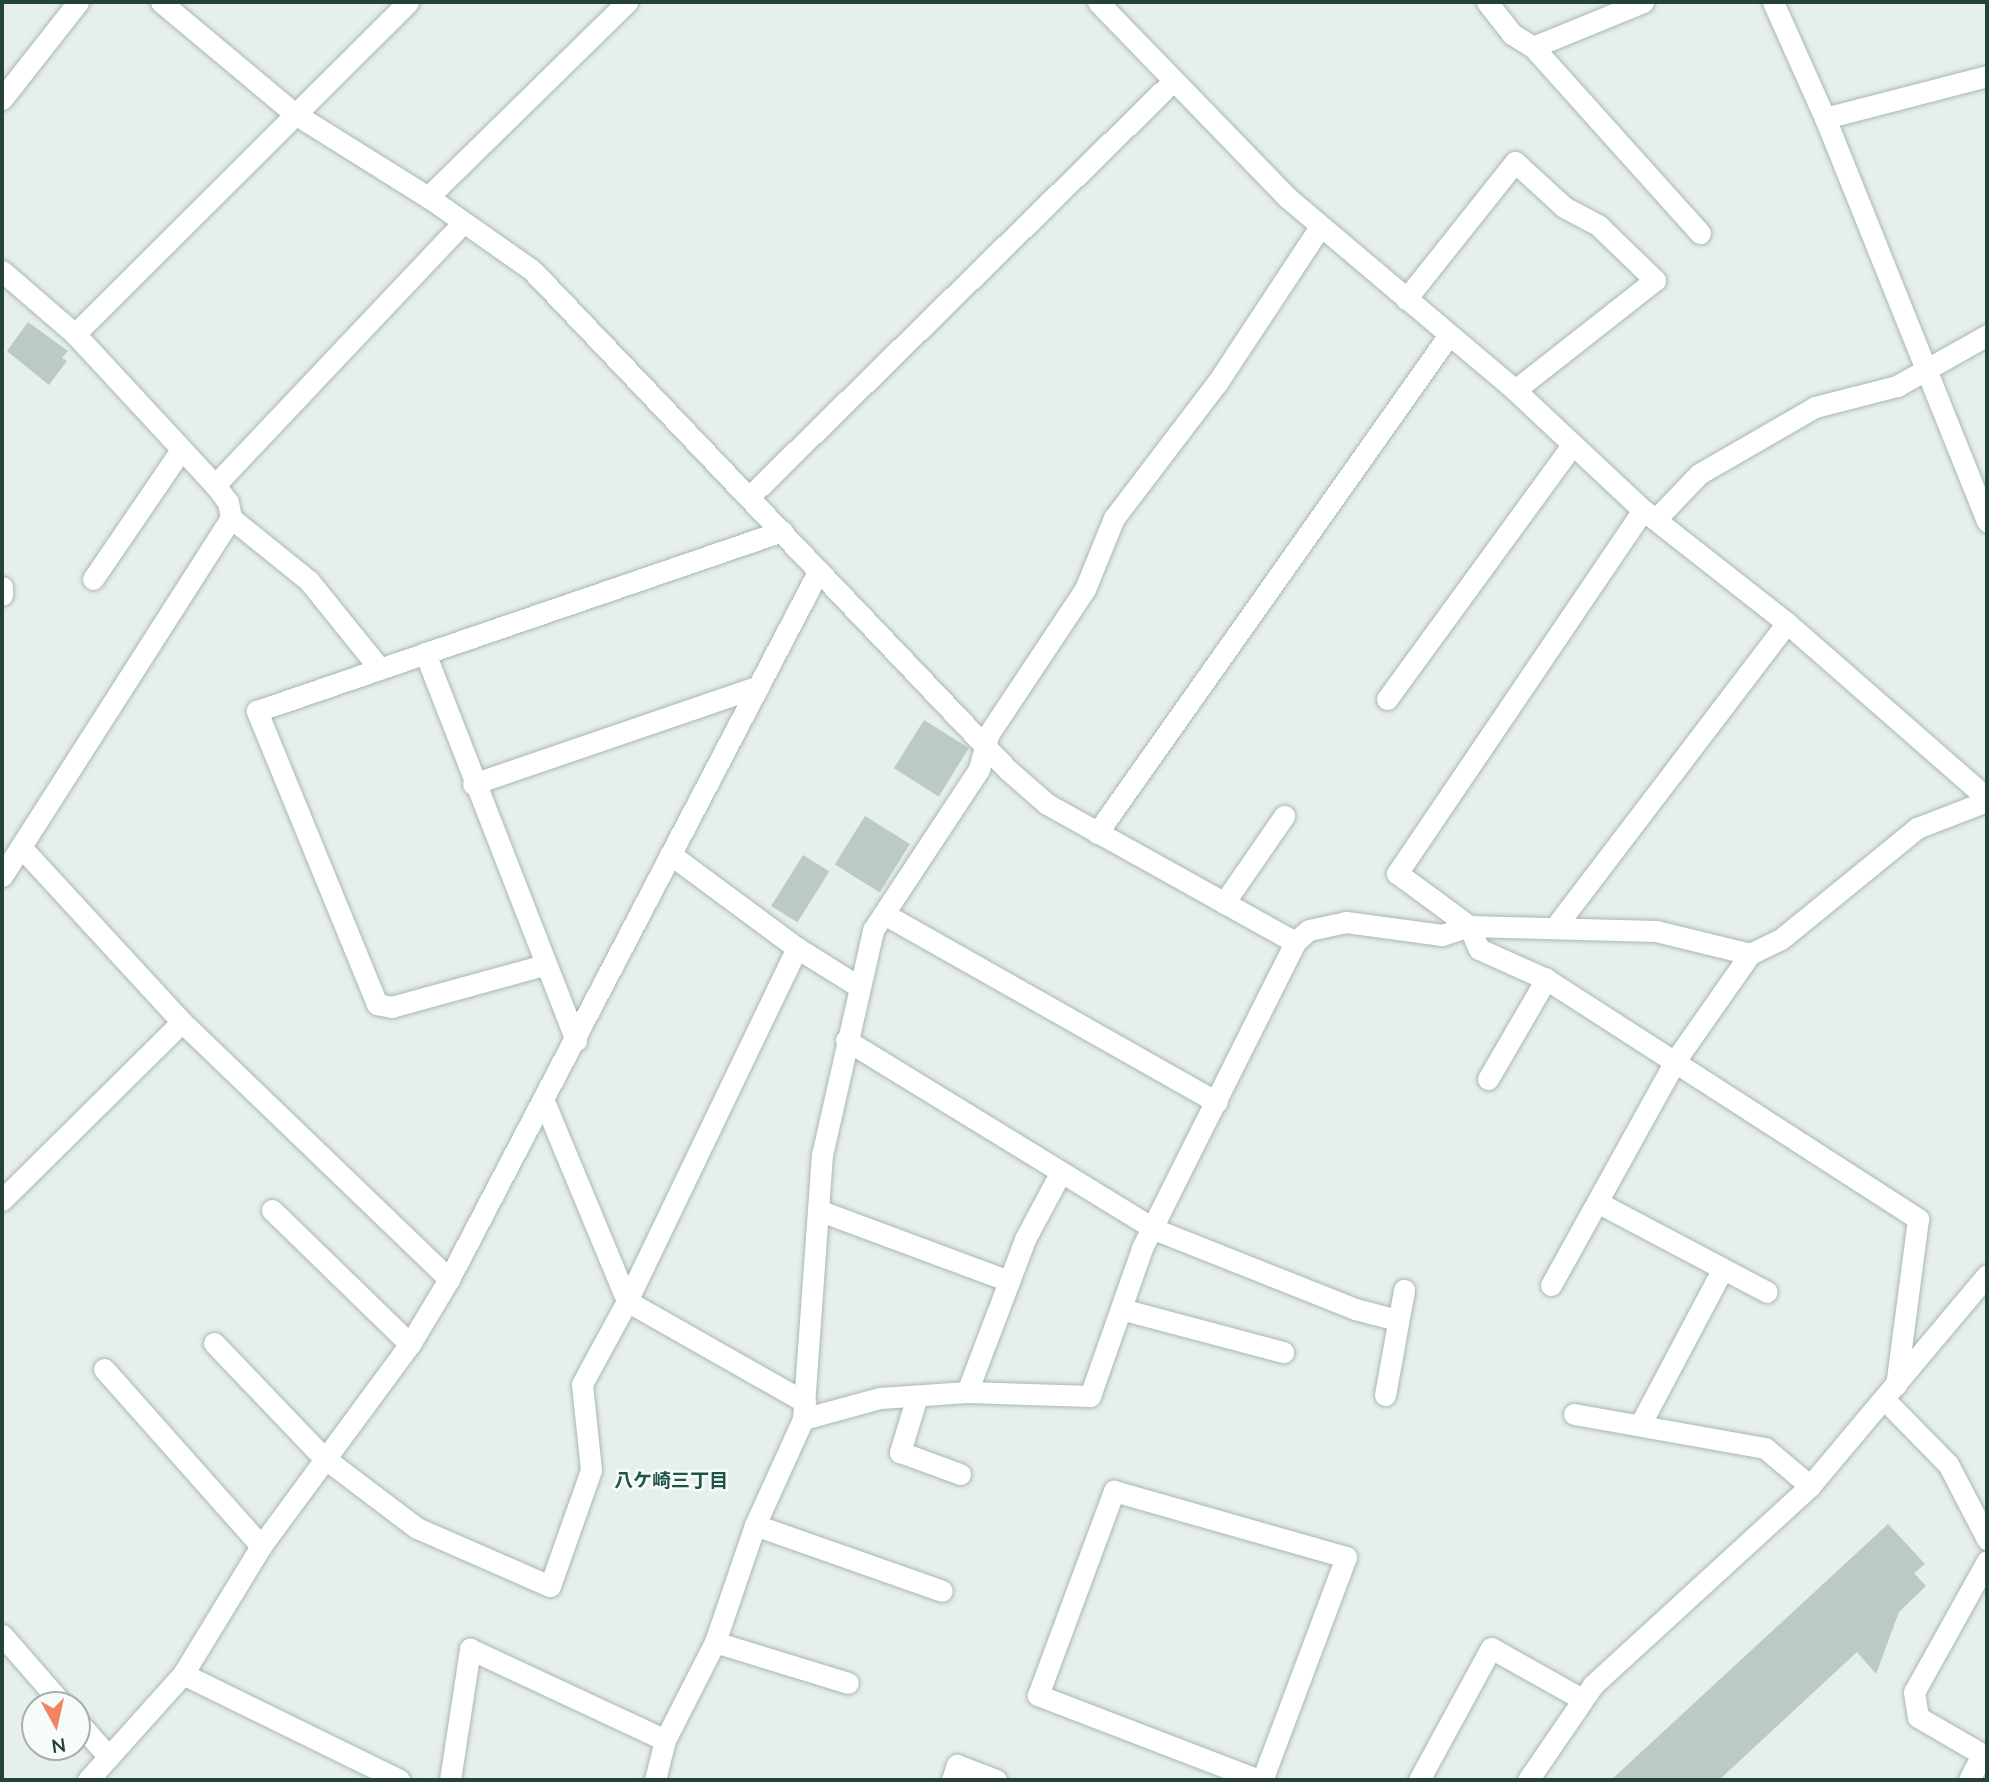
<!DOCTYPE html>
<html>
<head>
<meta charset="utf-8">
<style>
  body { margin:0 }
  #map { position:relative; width:1989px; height:1782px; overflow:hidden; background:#e6efeb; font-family:"Nunito Sans","Noto Sans JP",sans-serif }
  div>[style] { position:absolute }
  .building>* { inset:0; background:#bbcac4; transform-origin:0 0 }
  .roads { filter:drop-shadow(0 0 2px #a8b8b2) drop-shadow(0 0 2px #a8b8b2) }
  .minor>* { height:21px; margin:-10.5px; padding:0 10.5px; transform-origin:10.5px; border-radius:10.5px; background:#fff }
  span { translate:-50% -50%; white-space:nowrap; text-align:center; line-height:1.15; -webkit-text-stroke:5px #f7fbf9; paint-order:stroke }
  .neighbourhood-label { font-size:19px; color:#1f5548; font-weight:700 }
  .frame { position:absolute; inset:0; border:4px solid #24423a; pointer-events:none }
  .north { position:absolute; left:21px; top:1691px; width:70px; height:70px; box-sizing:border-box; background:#f7fbf9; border:2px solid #a3b1ad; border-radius:50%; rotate:172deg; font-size:19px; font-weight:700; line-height:28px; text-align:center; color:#24423a }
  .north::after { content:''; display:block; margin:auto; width:24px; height:32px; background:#f4845f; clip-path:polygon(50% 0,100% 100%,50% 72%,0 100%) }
</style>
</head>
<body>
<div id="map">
  <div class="building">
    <i style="clip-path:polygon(28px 322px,68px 351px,62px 358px,67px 361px,49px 385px,7px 351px)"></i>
    <i style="left:924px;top:720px;width:53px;height:57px;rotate:32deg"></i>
    <i style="left:865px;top:816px;width:53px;height:57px;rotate:32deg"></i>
    <i style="left:803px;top:855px;width:31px;height:60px;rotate:32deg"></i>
    <i style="clip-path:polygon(1888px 1524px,1925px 1564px,1914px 1573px,1926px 1586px,1899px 1612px,1876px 1674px,1857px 1652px,1719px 1780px,1611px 1780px)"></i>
  </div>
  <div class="roads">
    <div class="minor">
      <i style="left:161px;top:2px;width:175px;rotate:39.9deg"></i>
      <i style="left:295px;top:114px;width:157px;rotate:32deg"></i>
      <i style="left:428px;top:197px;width:279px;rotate:-44.4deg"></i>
      <i style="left:1098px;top:2px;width:273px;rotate:45.9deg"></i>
      <i style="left:1288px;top:198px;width:297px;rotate:40.2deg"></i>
      <i style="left:1515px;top:390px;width:175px;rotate:43.2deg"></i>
      <i style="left:1643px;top:510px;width:183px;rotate:38.1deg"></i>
      <i style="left:1787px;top:623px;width:266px;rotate:41.2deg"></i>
      <i style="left:1487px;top:2px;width:41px;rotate:52deg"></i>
      <i style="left:1512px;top:34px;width:25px;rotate:32deg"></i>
      <i style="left:1533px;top:47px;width:250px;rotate:48.1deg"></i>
      <i style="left:1773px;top:2px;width:127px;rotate:65.9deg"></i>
      <i style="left:1825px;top:118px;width:435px;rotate:68.1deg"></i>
      <i style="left:1533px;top:47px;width:119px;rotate:-22.2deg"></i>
      <i style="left:2px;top:99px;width:123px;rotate:-51.9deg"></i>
      <i style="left:1825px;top:118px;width:167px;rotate:-14.5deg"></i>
      <i style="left:428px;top:197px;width:127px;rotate:35.1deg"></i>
      <i style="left:532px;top:270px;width:689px;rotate:46.41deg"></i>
      <i style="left:1007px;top:769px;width:53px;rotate:41.2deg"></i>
      <i style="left:1047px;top:804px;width:284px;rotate:29.1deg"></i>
      <i style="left:2px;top:271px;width:96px;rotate:40.8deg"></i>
      <i style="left:75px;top:334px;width:206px;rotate:47.2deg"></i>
      <i style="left:215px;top:485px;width:21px;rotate:53deg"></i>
      <i style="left:228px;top:502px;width:16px;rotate:79deg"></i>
      <i style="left:231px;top:518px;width:100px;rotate:38.9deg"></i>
      <i style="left:309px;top:581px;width:113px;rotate:51.1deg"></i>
      <i style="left:1406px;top:299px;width:175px;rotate:-51.5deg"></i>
      <i style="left:1515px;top:162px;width:67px;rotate:42.6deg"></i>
      <i style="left:1564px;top:207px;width:40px;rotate:28deg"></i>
      <i style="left:1599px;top:226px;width:78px;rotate:44deg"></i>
      <i style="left:1655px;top:280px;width:178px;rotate:141.8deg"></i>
      <i style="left:75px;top:334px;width:470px;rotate:-44.9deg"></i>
      <i style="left:215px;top:485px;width:359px;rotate:-46.6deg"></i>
      <i style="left:750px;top:496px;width:591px;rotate:-44.45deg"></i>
      <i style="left:1643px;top:510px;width:439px;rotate:124.1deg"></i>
      <i style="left:1397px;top:873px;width:89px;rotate:36.4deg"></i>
      <i style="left:1469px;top:926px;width:25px;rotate:67deg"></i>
      <i style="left:1479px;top:949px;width:73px;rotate:24.1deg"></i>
      <i style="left:1546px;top:979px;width:443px;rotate:32.8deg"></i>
      <i style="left:1918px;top:1219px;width:167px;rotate:97.5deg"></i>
      <i style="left:1656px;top:519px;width:62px;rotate:-46.3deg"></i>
      <i style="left:1699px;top:474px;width:134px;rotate:-30deg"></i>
      <i style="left:1815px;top:407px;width:85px;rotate:-14.4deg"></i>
      <i style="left:1897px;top:386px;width:103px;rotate:-29.5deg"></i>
      <i style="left:93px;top:579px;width:156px;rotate:-55.7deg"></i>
      <i style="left:2px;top:587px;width:8px;rotate:90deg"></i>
      <i style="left:425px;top:653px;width:416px;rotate:68.7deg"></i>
      <i style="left:1387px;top:699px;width:314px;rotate:-53.9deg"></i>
      <i style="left:473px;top:784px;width:302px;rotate:-18.9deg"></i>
      <i style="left:1097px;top:833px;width:610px;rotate:-54.75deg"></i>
      <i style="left:21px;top:847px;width:238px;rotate:47.4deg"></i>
      <i style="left:182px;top:1022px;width:371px;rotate:43.9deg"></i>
      <i style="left:670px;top:854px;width:158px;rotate:36.5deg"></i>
      <i style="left:797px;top:948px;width:72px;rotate:31.9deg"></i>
      <i style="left:2px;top:876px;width:425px;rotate:-57.4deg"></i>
      <i style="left:1224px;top:903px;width:106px;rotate:-55.4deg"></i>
      <i style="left:886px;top:915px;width:380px;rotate:29.5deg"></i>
      <i style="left:1556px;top:926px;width:381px;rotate:-52.7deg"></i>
      <i style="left:544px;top:965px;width:158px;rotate:164.6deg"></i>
      <i style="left:392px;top:1007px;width:15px;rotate:-169deg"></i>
      <i style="left:377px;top:1004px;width:317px;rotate:-112.3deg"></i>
      <i style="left:257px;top:711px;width:555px;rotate:-18.92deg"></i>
      <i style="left:846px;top:1040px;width:361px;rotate:31.5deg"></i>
      <i style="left:1154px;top:1229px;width:216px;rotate:21.7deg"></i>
      <i style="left:1355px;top:1309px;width:43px;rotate:14.7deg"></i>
      <i style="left:1488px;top:1079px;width:116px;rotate:-59.9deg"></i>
      <i style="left:543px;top:1099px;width:219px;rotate:67.4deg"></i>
      <i style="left:627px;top:1301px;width:205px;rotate:29.6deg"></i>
      <i style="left:2px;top:1200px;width:253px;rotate:-44.7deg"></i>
      <i style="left:1597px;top:1202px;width:192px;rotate:27.9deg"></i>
      <i style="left:272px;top:1210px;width:192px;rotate:44.2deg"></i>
      <i style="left:818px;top:1210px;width:204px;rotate:20.4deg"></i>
      <i style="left:1551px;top:1285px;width:256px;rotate:-61deg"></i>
      <i style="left:1675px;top:1061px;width:131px;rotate:-55deg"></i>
      <i style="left:1750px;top:954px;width:34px;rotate:-26deg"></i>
      <i style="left:1781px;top:939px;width:176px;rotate:-39.2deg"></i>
      <i style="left:1917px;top:828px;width:75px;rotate:-21.1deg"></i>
      <i style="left:1121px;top:1309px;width:168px;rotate:14.9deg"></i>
      <i style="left:214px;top:1343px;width:158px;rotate:46.3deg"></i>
      <i style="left:323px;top:1457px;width:118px;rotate:37.1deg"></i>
      <i style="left:417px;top:1528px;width:145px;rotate:23.6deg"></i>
      <i style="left:550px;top:1586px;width:123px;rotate:-70.5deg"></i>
      <i style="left:591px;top:1470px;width:86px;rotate:-96deg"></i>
      <i style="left:582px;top:1384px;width:94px;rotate:-61.5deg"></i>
      <i style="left:627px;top:1301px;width:392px;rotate:-64.3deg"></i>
      <i style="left:104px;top:1369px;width:237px;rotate:48.4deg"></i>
      <i style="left:967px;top:1392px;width:164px;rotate:-69.2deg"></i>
      <i style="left:1025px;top:1239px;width:76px;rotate:-61.8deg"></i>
      <i style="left:1385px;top:1395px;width:107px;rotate:-79.7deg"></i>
      <i style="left:917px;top:1396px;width:59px;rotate:106.9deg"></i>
      <i style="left:900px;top:1452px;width:64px;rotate:20.1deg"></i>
      <i style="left:1886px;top:1401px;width:88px;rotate:45.5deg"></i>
      <i style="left:1948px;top:1464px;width:85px;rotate:62.5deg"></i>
      <i style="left:1574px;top:1414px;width:194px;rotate:10.1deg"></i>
      <i style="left:1765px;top:1448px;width:59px;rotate:40.2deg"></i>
      <i style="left:803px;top:1419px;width:80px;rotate:-15.3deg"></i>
      <i style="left:880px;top:1398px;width:87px;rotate:-3.9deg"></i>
      <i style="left:967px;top:1392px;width:123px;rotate:1.9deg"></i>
      <i style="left:1090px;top:1396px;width:157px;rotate:-70.6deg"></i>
      <i style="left:1142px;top:1248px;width:342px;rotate:-63.4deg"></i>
      <i style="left:1295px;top:942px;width:18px;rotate:-41deg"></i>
      <i style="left:1309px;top:930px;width:38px;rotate:-12deg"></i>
      <i style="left:1346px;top:922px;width:97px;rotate:7.7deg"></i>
      <i style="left:1442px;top:935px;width:28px;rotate:-18deg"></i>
      <i style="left:1469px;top:926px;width:187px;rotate:1.5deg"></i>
      <i style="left:1656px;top:931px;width:97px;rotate:13.7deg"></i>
      <i style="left:1640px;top:1425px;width:175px;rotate:-62.1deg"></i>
      <i style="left:755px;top:1525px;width:198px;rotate:19.4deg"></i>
      <i style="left:1987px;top:1561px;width:150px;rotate:119.1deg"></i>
      <i style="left:1914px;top:1692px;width:25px;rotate:81deg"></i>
      <i style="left:1918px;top:1717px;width:80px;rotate:30.1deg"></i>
      <i style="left:2px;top:1635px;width:93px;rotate:48.9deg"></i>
      <i style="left:715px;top:1642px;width:139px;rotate:17.1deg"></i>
      <i style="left:183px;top:1674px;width:241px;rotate:26.1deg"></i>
      <i style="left:77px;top:1721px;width:48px;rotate:48.4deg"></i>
      <i style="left:88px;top:1780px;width:142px;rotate:-48.1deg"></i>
      <i style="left:183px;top:1674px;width:150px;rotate:-58.6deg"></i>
      <i style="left:261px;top:1546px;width:251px;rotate:-53.6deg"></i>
      <i style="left:410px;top:1344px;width:76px;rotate:-59deg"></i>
      <i style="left:449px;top:1279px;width:798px;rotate:-62.44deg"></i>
      <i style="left:450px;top:1780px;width:133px;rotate:-81.3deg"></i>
      <i style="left:470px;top:1649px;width:215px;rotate:25deg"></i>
      <i style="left:655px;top:1780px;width:41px;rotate:-76deg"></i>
      <i style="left:665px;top:1740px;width:110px;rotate:-63deg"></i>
      <i style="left:715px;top:1642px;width:124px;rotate:-71.1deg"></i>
      <i style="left:755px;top:1525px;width:116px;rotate:-65.6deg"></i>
      <i style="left:803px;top:1419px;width:265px;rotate:-85.9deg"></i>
      <i style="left:822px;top:1155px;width:231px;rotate:-77.2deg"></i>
      <i style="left:873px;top:930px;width:193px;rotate:-56.6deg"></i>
      <i style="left:979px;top:769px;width:35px;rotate:-75deg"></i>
      <i style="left:988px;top:735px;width:175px;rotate:-56.4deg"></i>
      <i style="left:1085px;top:589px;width:77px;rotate:-67.8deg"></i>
      <i style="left:1114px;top:518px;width:170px;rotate:-52.7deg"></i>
      <i style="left:1217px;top:383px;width:187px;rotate:-56.6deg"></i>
      <i style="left:952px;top:1780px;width:16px;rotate:-72deg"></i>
      <i style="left:957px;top:1765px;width:42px;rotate:21deg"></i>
      <i style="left:1259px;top:1780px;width:237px;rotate:-159deg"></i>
      <i style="left:1038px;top:1695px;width:218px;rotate:-69.6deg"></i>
      <i style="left:1114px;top:1491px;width:241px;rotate:15.9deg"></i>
      <i style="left:1346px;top:1557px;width:238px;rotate:110.6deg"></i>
      <i style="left:1419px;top:1780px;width:150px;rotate:-61.4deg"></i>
      <i style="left:1491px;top:1648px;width:104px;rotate:29.3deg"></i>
      <i style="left:1528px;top:1780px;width:115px;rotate:-55.6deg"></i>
      <i style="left:1593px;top:1685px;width:294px;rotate:-42.5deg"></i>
      <i style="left:1810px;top:1486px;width:275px;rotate:-50deg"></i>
      <i style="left:1969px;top:1780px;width:28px;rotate:-63deg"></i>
    </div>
  </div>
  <div class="neighbourhood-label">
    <span style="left:671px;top:1482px">八ケ崎三丁目</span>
  </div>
  <div class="frame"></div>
  <div class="north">N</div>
</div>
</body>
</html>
